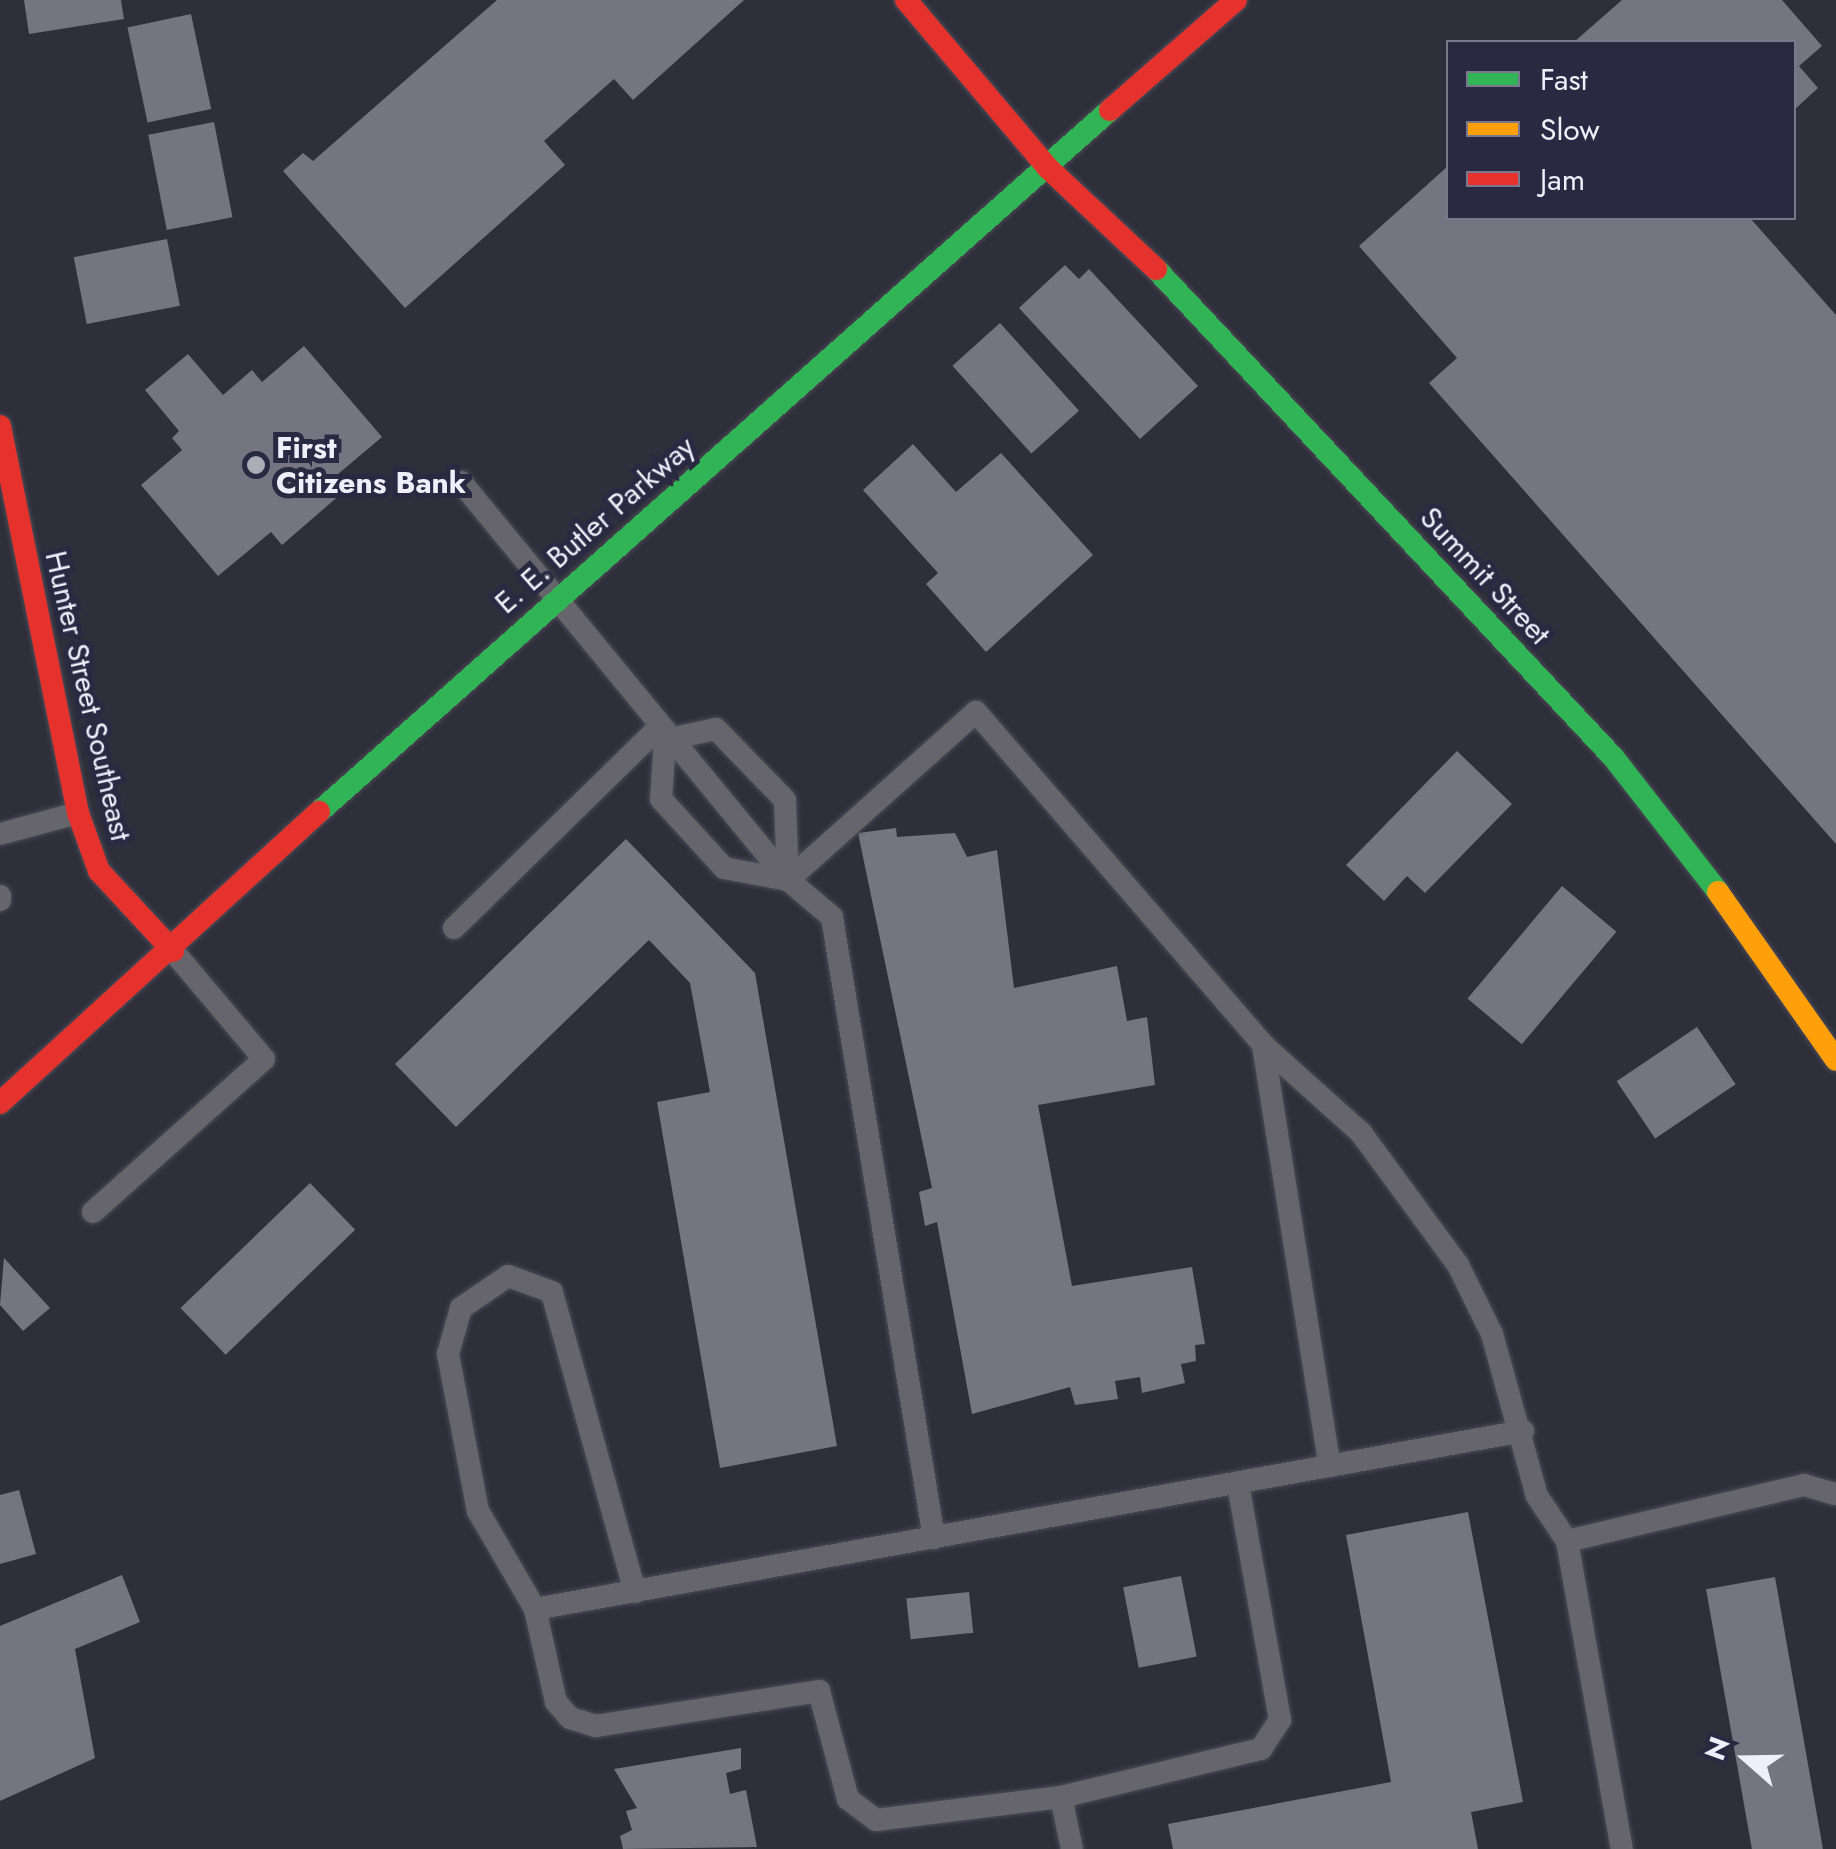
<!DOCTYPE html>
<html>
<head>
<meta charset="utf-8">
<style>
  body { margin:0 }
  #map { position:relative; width:1836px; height:1849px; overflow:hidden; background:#2f2f3c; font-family:Jost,sans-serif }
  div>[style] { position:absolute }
  .building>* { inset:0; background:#757581; transform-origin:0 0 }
  .roads { filter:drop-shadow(0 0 2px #4b4b56) drop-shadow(0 0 2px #4b4b56) }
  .lane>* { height:22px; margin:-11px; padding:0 11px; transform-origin:11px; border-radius:11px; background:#65656b }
  .fast>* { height:22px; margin:-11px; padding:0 11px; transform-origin:11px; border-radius:11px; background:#30b455 }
  .slow>* { height:22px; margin:-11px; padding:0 11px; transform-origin:11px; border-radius:11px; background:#ff9f0a }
  .jam>* { height:22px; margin:-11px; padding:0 11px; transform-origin:11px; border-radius:11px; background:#e5322d }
  .dots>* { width:28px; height:28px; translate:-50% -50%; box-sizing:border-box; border:5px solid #2a2942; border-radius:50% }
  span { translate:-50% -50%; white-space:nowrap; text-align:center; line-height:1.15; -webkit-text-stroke:10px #2a2942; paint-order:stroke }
  .poi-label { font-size:30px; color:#efeffc; font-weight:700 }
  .left { translate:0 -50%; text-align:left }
  .street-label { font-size:30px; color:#efeffc }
  .legend { position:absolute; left:1446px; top:40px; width:350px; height:180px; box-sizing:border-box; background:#2a2942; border:2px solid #79788c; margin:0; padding:12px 18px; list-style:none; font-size:30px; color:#efeffc }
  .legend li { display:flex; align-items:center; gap:20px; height:50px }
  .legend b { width:50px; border:2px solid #79788c }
  .north { position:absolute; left:1696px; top:1709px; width:100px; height:100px; -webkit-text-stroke:8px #2a2942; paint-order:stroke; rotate:290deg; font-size:28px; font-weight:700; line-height:40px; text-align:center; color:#efeffc }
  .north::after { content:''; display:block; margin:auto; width:35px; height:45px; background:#efeffc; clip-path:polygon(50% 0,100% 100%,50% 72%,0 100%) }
</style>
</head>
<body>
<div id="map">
  <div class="building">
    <i style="clip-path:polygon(24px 0,121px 0,124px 19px,29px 34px)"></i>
    <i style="clip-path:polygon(497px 0,744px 0,633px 100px,614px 79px,544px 141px,565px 165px,405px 308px,283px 171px,303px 153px,313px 161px)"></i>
    <i style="clip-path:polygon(1622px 0,1782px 0,1822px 46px,1799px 66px,1818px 88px,1794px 110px,1794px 42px,1574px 42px)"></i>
    <i style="left:191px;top:14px;width:97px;height:65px;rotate:78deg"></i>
    <i style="left:214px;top:122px;width:97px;height:67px;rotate:79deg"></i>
    <i style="clip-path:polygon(1448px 166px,1448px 218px,1750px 218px,1836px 315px,1836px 844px,1429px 383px,1457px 358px,1359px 246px)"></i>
    <i style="left:167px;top:239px;width:68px;height:95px;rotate:79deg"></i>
    <i style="clip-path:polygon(1065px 265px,1079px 279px,1089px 269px,1198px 386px,1140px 439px,1019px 308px)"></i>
    <i style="left:1000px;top:323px;width:118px;height:64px;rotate:48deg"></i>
    <i style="clip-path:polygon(304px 346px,382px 437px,331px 480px,342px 493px,282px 545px,271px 532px,218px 576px,141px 485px,182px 450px,172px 438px,179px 431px,145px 390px,188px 354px,223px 395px,252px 370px,262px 382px)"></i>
    <i style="clip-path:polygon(913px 444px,956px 492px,1001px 453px,1093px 555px,986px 652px,926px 584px,938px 573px,863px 490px)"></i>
    <i style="clip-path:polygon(1457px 751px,1512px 804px,1425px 893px,1407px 876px,1384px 901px,1346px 865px)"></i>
    <i style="clip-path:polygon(896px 828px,897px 837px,955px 833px,967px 857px,997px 850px,1014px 988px,1117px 966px,1127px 1021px,1147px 1017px,1155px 1085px,1038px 1105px,1072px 1286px,1192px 1267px,1205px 1344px,1195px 1345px,1196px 1361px,1181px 1364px,1185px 1383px,1142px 1393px,1140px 1377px,1115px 1381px,1118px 1399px,1075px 1405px,1070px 1387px,972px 1414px,937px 1222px,925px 1226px,919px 1192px,932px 1188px,858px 833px)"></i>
    <i style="clip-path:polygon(626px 839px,755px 973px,837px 1446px,720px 1468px,657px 1102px,710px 1092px,690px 983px,649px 940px,456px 1127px,395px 1064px)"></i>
    <i style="left:1562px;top:886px;width:71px;height:147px;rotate:40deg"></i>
    <i style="left:1697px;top:1027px;width:69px;height:97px;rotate:56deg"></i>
    <i style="left:310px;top:1183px;width:65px;height:180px;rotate:46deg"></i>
    <i style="clip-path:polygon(4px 1258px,50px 1308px,23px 1331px,0 1305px)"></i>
    <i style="clip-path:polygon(19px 1490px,36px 1554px,0 1564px,0 1495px)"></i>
    <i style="clip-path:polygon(1468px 1512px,1523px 1802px,1471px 1812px,1478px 1849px,1173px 1849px,1168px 1824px,1391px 1782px,1346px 1535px)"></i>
    <i style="clip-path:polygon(122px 1575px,140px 1622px,75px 1649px,95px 1758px,0 1801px,0 1626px)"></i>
    <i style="left:1181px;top:1576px;width:82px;height:59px;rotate:79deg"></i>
    <i style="left:1775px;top:1577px;width:276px;height:70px;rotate:80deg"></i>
    <i style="left:969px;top:1592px;width:41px;height:63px;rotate:84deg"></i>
    <i style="clip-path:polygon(741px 1748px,741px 1769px,726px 1773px,730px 1794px,746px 1790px,757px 1847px,623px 1849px,620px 1836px,632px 1830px,626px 1811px,637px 1808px,614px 1769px)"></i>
  </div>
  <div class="roads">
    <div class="lane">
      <i style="left:461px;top:482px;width:515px;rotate:50.59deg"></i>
      <i style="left:665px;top:740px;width:52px;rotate:-12.2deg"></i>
      <i style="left:716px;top:729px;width:99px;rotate:45.8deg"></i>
      <i style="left:785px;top:800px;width:80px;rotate:87.9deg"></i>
      <i style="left:665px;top:740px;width:59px;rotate:93.9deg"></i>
      <i style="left:661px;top:799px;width:93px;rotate:47.6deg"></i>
      <i style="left:724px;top:868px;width:65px;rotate:10.6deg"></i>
      <i style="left:0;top:834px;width:81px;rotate:-15.1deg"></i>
      <i style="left:0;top:896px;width:4px;rotate:90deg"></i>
      <i style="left:454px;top:928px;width:283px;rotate:-44.4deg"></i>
      <i style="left:1263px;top:1045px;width:423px;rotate:81deg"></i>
      <i style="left:93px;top:1212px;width:229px;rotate:-41.8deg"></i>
      <i style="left:264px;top:1059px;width:141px;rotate:-130.1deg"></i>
      <i style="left:934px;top:1538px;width:629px;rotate:-99.33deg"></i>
      <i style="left:832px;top:917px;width:57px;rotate:-139.9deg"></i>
      <i style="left:788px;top:880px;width:252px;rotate:-41.8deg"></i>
      <i style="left:976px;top:712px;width:440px;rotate:49.2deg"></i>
      <i style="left:1263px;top:1045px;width:132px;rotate:41.9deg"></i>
      <i style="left:1361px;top:1133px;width:164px;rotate:53.7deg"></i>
      <i style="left:1458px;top:1265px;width:77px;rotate:63.8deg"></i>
      <i style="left:1492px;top:1334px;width:168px;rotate:74.5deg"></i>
      <i style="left:1537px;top:1496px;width:54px;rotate:56.3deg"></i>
      <i style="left:1567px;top:1541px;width:313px;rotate:79.9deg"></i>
      <i style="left:1567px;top:1541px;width:244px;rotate:-13.3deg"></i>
      <i style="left:1804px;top:1485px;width:33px;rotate:16deg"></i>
      <i style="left:635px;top:1592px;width:311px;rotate:-105.5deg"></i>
      <i style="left:552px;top:1292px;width:47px;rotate:-160deg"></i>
      <i style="left:508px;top:1276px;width:57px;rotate:145.8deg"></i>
      <i style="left:461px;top:1308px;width:48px;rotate:105.8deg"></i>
      <i style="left:448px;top:1354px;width:160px;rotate:79.2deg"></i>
      <i style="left:478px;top:1511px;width:113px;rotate:59.8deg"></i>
      <i style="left:535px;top:1609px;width:95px;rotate:77.3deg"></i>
      <i style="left:556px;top:1702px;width:21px;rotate:49deg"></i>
      <i style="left:570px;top:1718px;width:27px;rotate:17deg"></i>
      <i style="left:596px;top:1726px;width:226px;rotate:-8.9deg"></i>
      <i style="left:819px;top:1691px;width:112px;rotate:75deg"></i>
      <i style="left:848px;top:1799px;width:35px;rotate:37deg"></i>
      <i style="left:876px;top:1820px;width:186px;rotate:-7.1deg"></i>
      <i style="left:1061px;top:1797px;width:53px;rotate:78.1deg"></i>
      <i style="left:535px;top:1609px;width:1004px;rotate:-10.21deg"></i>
      <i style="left:1061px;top:1797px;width:206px;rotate:-13.5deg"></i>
      <i style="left:1261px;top:1749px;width:35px;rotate:-57deg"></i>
      <i style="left:1280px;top:1720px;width:239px;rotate:-100.1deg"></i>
    </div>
    <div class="fast">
      <i style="left:1156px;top:269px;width:669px;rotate:46.88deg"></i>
      <i style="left:1613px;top:757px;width:171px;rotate:52.1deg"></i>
      <i style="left:319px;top:812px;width:1058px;rotate:-41.59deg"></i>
    </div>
    <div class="slow">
      <i style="left:1718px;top:892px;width:205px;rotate:54.9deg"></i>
    </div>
    <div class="jam">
      <i style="left:906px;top:0;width:220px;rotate:49.8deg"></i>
      <i style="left:1048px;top:168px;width:148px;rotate:43.1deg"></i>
      <i style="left:1110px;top:110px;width:167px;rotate:-41.1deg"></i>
      <i style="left:0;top:426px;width:395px;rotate:78.6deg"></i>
      <i style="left:78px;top:813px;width:62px;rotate:70.1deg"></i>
      <i style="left:99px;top:871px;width:109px;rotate:47.2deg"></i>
      <i style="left:0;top:1103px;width:432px;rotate:-42.4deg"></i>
    </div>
  </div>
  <div class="dots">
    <i style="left:256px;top:465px;background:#acacb9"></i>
  </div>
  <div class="poi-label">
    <span class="left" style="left:276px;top:465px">First<br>Citizens Bank</span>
  </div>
  <div class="street-label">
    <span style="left:595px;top:525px;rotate:-41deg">E. E. Butler Parkway</span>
    <span style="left:1485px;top:576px;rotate:47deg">Summit Street</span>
    <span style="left:88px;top:696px;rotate:77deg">Hunter Street Southeast</span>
  </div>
  <ul class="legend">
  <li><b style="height:12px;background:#30b455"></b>Fast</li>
  <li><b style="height:12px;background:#ff9f0a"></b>Slow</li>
  <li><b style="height:12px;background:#e5322d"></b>Jam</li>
  </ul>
  <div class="north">N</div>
</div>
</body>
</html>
